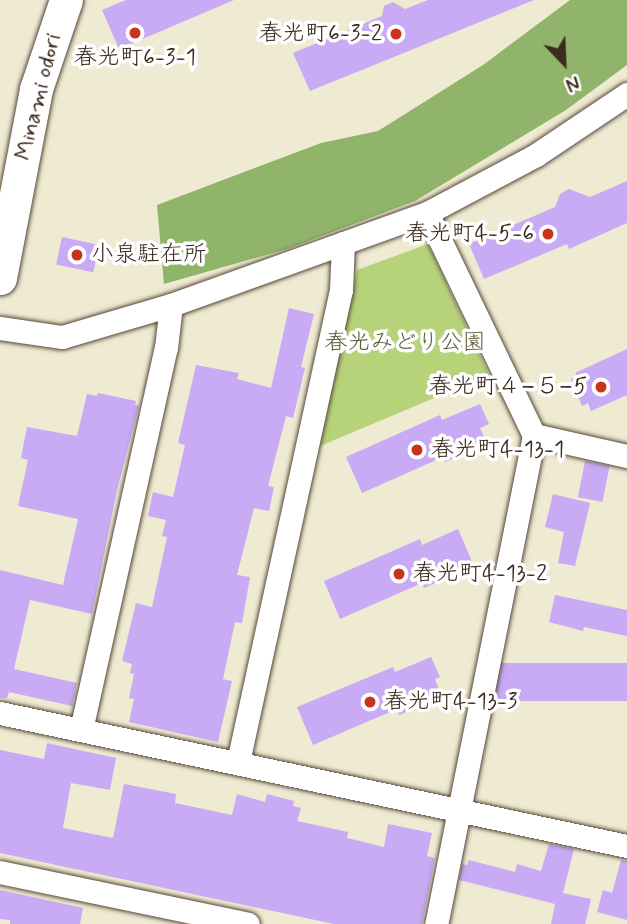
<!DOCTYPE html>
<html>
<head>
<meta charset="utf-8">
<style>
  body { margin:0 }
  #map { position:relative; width:627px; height:924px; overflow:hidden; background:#efead2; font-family:Mynerve,"Klee One",sans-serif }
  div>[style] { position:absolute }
  .green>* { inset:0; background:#b6d37a }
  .forest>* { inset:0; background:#90b56a }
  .building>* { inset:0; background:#c8aaf5; transform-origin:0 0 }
  .roads { filter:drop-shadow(0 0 2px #564739) drop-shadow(0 0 2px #564739) }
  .street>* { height:23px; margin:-11.5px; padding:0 11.5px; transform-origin:11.5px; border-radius:11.5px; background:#fff }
  .secondary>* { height:33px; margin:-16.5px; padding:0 16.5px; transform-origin:16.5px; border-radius:16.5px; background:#fff }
  .dots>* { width:19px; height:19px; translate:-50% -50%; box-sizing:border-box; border:4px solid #fff; border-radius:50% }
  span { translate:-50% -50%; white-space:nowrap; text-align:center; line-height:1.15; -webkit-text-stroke:7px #fff; paint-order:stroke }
  .poi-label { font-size:23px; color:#3b2a1e }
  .right { translate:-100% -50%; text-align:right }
  .left { translate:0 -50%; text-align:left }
  .street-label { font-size:23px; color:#3b2a1e }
  .park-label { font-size:23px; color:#605d3a }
  .north { position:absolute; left:529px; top:28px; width:70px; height:70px; -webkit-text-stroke:5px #fff; paint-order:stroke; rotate:157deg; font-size:19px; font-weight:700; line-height:28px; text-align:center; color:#3b2a1e }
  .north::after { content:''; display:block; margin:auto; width:24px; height:32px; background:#3b2a1e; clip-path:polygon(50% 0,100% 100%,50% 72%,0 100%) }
</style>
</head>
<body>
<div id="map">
  <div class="green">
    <i style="clip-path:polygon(428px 244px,489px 375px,320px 446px,357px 270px)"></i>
  </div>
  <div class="forest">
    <i style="clip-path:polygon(570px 0,627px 0,627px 65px,566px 110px,415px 201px,287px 249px,164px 284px,157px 205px,321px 143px,378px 131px,483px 65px)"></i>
  </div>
  <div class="building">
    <i style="clip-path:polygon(126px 0,234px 0,119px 49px,102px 10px)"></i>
    <i style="clip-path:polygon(428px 0,534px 0,310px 91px,293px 53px,382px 16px,384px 6px,393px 2px,405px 9px)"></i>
    <i style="clip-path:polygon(627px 181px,627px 223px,569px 249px,567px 244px,484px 279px,469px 244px,555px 207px,560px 194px,569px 189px,590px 197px)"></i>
    <i style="left:62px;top:237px;width:38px;height:28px;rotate:12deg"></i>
    <i style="clip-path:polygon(289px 308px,314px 314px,301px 367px,305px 368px,293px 418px,286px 416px,268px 486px,274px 487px,269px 511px,254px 508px,237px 575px,250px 577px,242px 623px,235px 622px,223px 679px,232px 681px,218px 742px,129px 722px,134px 699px,129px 698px,134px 674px,130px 673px,132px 664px,122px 661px,136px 603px,152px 607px,167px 537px,162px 536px,166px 520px,148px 516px,153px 492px,173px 497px,185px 445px,178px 443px,196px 365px,239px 373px,237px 379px,271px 388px)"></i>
    <i style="clip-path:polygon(627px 349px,627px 395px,591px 411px,588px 403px,582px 406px,571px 379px,577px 376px,575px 373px)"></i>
    <i style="clip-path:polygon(98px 393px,136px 401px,135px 405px,139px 406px,117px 490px,92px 614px,30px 600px,14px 669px,77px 683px,72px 706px,9px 692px,7px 698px,0 698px,0 570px,63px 585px,78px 519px,18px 506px,28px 460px,21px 458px,27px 427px,77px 436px,87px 394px,97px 396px)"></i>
    <i style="clip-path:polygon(480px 404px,489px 424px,480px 428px,487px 444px,445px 462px,443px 457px,362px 493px,346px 457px,440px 415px,442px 420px)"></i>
    <i style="left:585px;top:461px;width:25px;height:37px;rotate:11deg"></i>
    <i style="clip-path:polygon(553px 494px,590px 503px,575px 566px,558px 563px,564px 532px,545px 527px)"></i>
    <i style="clip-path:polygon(458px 529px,474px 566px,424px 588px,422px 583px,340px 619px,324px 581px,420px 539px,422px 545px)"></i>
    <i style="clip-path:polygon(555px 595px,627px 610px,627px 636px,584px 627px,583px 631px,549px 622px)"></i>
    <i style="clip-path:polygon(431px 657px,440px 677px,435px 679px,442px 697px,399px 715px,397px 709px,313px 745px,297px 707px,393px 667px,395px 672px)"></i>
    <i style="left:627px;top:663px;width:38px;height:137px;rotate:90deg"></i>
    <i style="clip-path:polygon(47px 743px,116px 758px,110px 790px,71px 783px,63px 828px,113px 838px,124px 784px,176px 794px,175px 803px,232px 815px,237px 794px,265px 802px,267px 794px,294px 801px,293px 806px,301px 808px,297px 821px,348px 832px,347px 838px,384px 847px,388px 824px,432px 833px,427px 856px,435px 858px,422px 924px,334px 924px,0 853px,0 750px,44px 759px)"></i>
    <i style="clip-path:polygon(549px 844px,574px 849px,563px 893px,591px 899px,585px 924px,551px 924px,555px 904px,459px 880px,462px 864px,467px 865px,469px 860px,515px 872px,517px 864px,541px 871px)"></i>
    <i style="clip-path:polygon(621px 860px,627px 861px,627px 920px,597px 912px,603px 890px,612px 893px)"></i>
    <i style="clip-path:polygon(0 890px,83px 908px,80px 924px,10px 924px,10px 920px,0 919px)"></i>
  </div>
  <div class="roads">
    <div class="street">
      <i style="left:427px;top:213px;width:246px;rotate:64.3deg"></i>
      <i style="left:534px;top:435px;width:499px;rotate:101.3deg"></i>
      <i style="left:0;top:328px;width:63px;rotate:8.3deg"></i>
      <i style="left:62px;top:337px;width:114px;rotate:-16.4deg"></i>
      <i style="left:171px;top:305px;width:272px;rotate:-19.8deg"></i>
      <i style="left:427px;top:213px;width:123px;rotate:-28deg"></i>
      <i style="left:536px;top:155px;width:110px;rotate:-33.8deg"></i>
      <i style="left:534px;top:435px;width:95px;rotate:12.7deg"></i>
      <i style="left:0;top:713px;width:641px;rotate:11.98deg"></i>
      <i style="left:81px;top:730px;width:391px;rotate:-77.5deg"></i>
      <i style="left:166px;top:348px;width:43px;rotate:-83.4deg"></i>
      <i style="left:238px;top:762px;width:483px;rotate:-77.7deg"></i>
      <i style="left:341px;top:290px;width:47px;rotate:-87.6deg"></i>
      <i style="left:0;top:872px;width:253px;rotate:11.8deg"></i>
    </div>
    <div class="secondary">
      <i style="left:0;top:278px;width:192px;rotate:-79.2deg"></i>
      <i style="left:36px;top:89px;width:94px;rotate:-71.4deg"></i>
    </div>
  </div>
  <div class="dots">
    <i style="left:135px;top:33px;background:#c8321e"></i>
    <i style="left:396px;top:34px;background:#c8321e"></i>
    <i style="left:548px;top:234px;background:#c8321e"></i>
    <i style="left:77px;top:255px;background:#c8321e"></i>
    <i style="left:601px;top:387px;background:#c8321e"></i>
    <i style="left:417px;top:450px;background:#c8321e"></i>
    <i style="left:399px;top:574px;background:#c8321e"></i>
    <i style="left:370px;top:702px;background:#c8321e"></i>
  </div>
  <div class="poi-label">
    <span class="right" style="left:382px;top:34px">春光町6-3-2</span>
    <span style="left:135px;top:58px">春光町6-3-1</span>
    <span class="right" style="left:534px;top:234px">春光町4-5-6</span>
    <span class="left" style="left:91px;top:255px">小泉駐在所</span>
    <span class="right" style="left:587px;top:387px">春光町４−５−5</span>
    <span class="left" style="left:431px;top:450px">春光町4-13-1</span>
    <span class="left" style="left:413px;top:574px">春光町4-13-2</span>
    <span class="left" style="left:384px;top:702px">春光町4-13-3</span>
  </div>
  <div class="street-label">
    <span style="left:39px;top:97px;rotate:-76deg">Minami odori</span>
  </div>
  <div class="park-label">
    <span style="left:405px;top:343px">春光みどり公園</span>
  </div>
  <div class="north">N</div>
</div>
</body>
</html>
